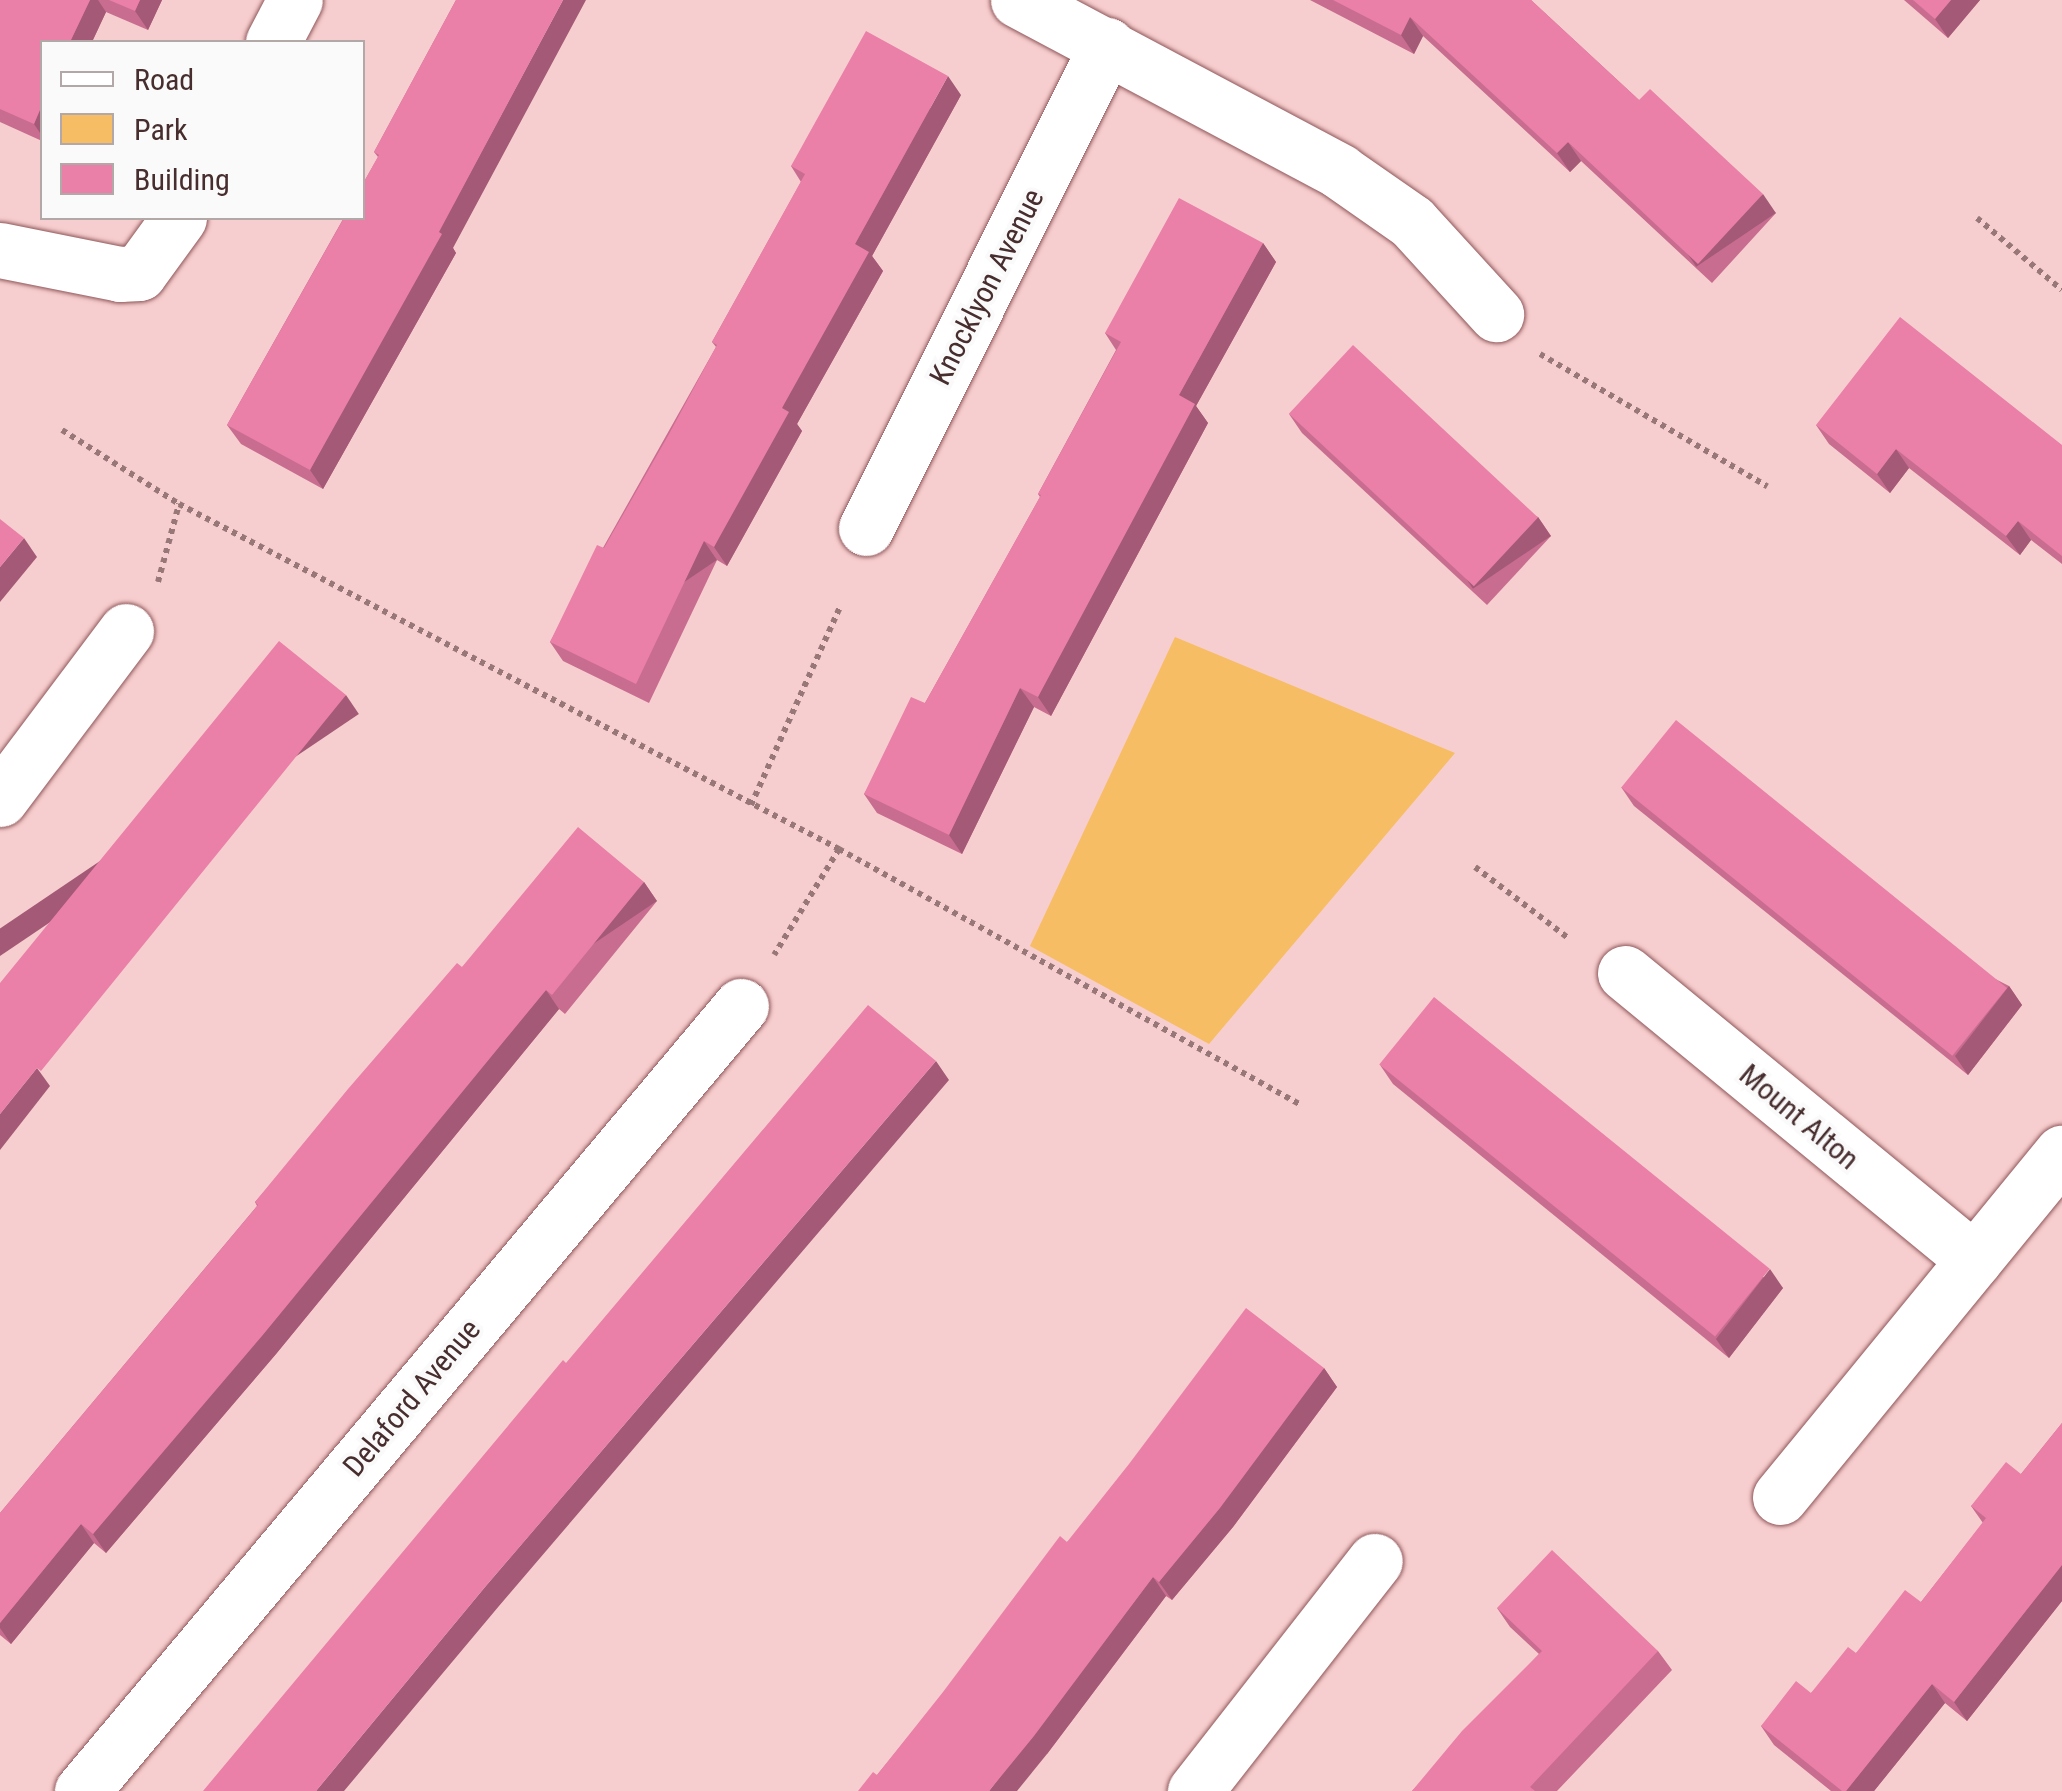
<!DOCTYPE html>
<html>
<head>
<meta charset="utf-8">
<style>
  body { margin:0 }
  #map { position:relative; width:2062px; height:1791px; overflow:hidden; background:#f7cecf; font-family:"Roboto Condensed",sans-serif }
  div>[style] { position:absolute }
  .green>* { inset:0; background:#f6bd65 }
  .path>* { height:6px; margin-top:-3px; transform-origin:0; background:repeating-linear-gradient(90deg,#987778 0 5px,transparent 0 10px) }
  .roads { filter:drop-shadow(0 0 2px #8f5659) drop-shadow(0 0 2px #8f5659) }
  .minor>* { height:55px; margin:-27.5px; padding:0 27.5px; transform-origin:27.5px; border-radius:27.5px; background:#fff }
  .wall>* { inset:0; background:#c96d90 }
  .shaded-wall>* { inset:0; background:#a45976; transform-origin:0 0 }
  .building>* { inset:0; background:#ea7fa8; transform-origin:0 0 }
  span { translate:-50% -50%; white-space:nowrap; text-align:center; line-height:1.15; -webkit-text-stroke:8px #fafafa; paint-order:stroke }
  .street-label { font-size:30px; color:#472d2e }
  .legend { position:absolute; left:40px; top:40px; width:325px; height:180px; box-sizing:border-box; background:#fafafa; border:2px solid #b2a8a8; margin:0; padding:12px 18px; list-style:none; font-size:30px; color:#472d2e }
  .legend li { display:flex; align-items:center; gap:20px; height:50px }
  .legend b { width:50px; border:2px solid #b2a8a8 }
</style>
</head>
<body>
<div id="map">
  <div class="green">
    <i style="clip-path:polygon(1175px 637px,1455px 753px,1209px 1044px,1030px 946px)"></i>
  </div>
  <div class="path">
    <i style="left:1977px;top:218px;width:111px;rotate:40.3deg"></i>
    <i style="left:1540px;top:354px;width:263px;rotate:30.2deg"></i>
    <i style="left:62px;top:430px;width:138px;rotate:32.3deg"></i>
    <i style="left:158px;top:582px;width:81px;rotate:-74.9deg"></i>
    <i style="left:179px;top:504px;width:745px;rotate:27.6deg"></i>
    <i style="left:839px;top:849px;width:124px;rotate:121.5deg"></i>
    <i style="left:751px;top:805px;width:219px;rotate:-65.8deg"></i>
    <i style="left:839px;top:849px;width:528px;rotate:28.99deg"></i>
    <i style="left:1475px;top:867px;width:116px;rotate:37.3deg"></i>
  </div>
  <div class="roads">
    <div class="minor">
      <i style="left:1018px;top:0;width:364px;rotate:28deg"></i>
      <i style="left:1339px;top:171px;width:89px;rotate:34.9deg"></i>
      <i style="left:1412px;top:222px;width:125px;rotate:47.6deg"></i>
      <i style="left:273px;top:42px;width:47px;rotate:-62.4deg"></i>
      <i style="left:0;top:250px;width:122px;rotate:11.3deg"></i>
      <i style="left:120px;top:274px;width:19px;rotate:-3deg"></i>
      <i style="left:139px;top:273px;width:68px;rotate:-54deg"></i>
      <i style="left:866px;top:528px;width:540px;rotate:-63.48deg"></i>
      <i style="left:0;top:799px;width:210px;rotate:-53.1deg"></i>
      <i style="left:1625px;top:973px;width:452px;rotate:39.4deg"></i>
      <i style="left:1780px;top:1497px;width:445px;rotate:-50.7deg"></i>
      <i style="left:82px;top:1791px;width:1025px;rotate:-49.99deg"></i>
      <i style="left:1195px;top:1791px;width:292px;rotate:-52deg"></i>
    </div>
  </div>
  <div class="wall">
    <i style="clip-path:polygon(0 0,162px 0,148px 30px,106px 12px,92px 42px,42px 42px,42px 141px,0 122px)"></i>
    <i style="clip-path:polygon(456px 0,453px 248px,456px 253px,323px 489px,241px 444px,227px 425px,378px 157px,374px 152px)"></i>
    <i style="clip-path:polygon(1310px 0,1531px 0,1639px 100px,1776px 213px,1712px 283px,1581px 161px,1570px 172px,1423px 36px,1414px 54px)"></i>
    <i style="clip-path:polygon(1904px 0,1980px 0,1948px 38px)"></i>
    <i style="clip-path:polygon(961px 95px,872px 256px,883px 271px,797px 424px,802px 431px,727px 566px,717px 560px,649px 703px,563px 661px,550px 642px,716px 347px,712px 342px,801px 182px,791px 166px)"></i>
    <i style="clip-path:polygon(1263px 243px,1276px 262px,1196px 406px,1208px 423px,1051px 716px,1034px 707px,962px 854px,877px 813px,864px 794px,925px 703px,1040px 497px,1038px 494px,1116px 350px,1105px 333px)"></i>
    <i style="clip-path:polygon(1289px 414px,1538px 517px,1551px 536px,1487px 605px,1302px 433px)"></i>
    <i style="clip-path:polygon(1816px 425px,2062px 445px,2062px 564px,2031px 540px,2020px 555px,1909px 468px,1890px 493px,1829px 444px)"></i>
    <i style="clip-path:polygon(1621px 787px,2009px 986px,2022px 1005px,1968px 1075px,1634px 806px)"></i>
    <i style="clip-path:polygon(644px 882px,657px 901px,565px 1014px,559px 1009px,276px 1354px,106px 1553px,94px 1543px,11px 1644px,0 1635px,0 1513px,257px 1206px,255px 1202px,462px 967px)"></i>
    <i style="clip-path:polygon(1380px 1065px,1783px 1288px,1729px 1358px,1393px 1084px)"></i>
    <i style="clip-path:polygon(1324px 1368px,1337px 1387px,1233px 1527px,1172px 1600px,1166px 1596px,1047px 1754px,877px 1775px,1067px 1542px)"></i>
    <i style="clip-path:polygon(2062px 1423px,2062px 1601px,1967px 1721px,1945px 1703px,1874px 1791px,1831px 1791px,1774px 1745px,1761px 1726px,1811px 1693px,1856px 1653px,1921px 1602px,1983px 1523px,1971px 1506px,2021px 1474px)"></i>
    <i style="clip-path:polygon(1497px 1608px,1658px 1651px,1672px 1670px,1557px 1791px,1412px 1791px,1539px 1654px,1510px 1627px)"></i>
  </div>
  <div class="shaded-wall">
    <i style="clip-path:polygon(90px 0,98px 0,106px 12px,92px 42px,70px 42px)"></i>
    <i style="clip-path:polygon(140px 0,162px 0,148px 30px,135px 11px)"></i>
    <i style="clip-path:polygon(563px 0,586px 0,453px 248px,456px 253px,323px 489px,310px 470px)"></i>
    <i style="clip-path:polygon(1951px 0,1980px 0,1948px 38px,1935px 19px)"></i>
    <i style="clip-path:polygon(1410px 17px,1423px 36px,1414px 54px,1401px 35px)"></i>
    <i style="clip-path:polygon(948px 76px,961px 95px,872px 256px,883px 271px,797px 424px,802px 431px,727px 566px,714px 547px,782px 408px,855px 244px)"></i>
    <i style="clip-path:polygon(42px 105px,42px 136px,34px 124px)"></i>
    <i style="clip-path:polygon(1568px 142px,1581px 161px,1570px 172px,1557px 153px)"></i>
    <i style="left:1763px;top:194px;width:23px;height:96px;rotate:56deg"></i>
    <i style="clip-path:polygon(1263px 243px,1276px 262px,1196px 406px,1208px 423px,1051px 716px,1038px 697px,1179px 395px)"></i>
    <i style="clip-path:polygon(1896px 449px,1909px 468px,1890px 493px,1877px 474px)"></i>
    <i style="left:1538px;top:517px;width:23px;height:94px;rotate:56deg"></i>
    <i style="clip-path:polygon(2018px 521px,2031px 540px,2020px 555px,2006px 536px)"></i>
    <i style="clip-path:polygon(24px 538px,37px 557px,0 602px,0 567px)"></i>
    <i style="left:704px;top:541px;width:23px;height:158px;rotate:56deg"></i>
    <i style="clip-path:polygon(1020px 688px,1034px 707px,962px 854px,949px 835px)"></i>
    <i style="left:346px;top:695px;width:23px;height:484px;rotate:56deg"></i>
    <i style="left:644px;top:882px;width:23px;height:146px;rotate:56deg"></i>
    <i style="clip-path:polygon(2009px 986px,2022px 1005px,1968px 1075px,1955px 1056px)"></i>
    <i style="clip-path:polygon(546px 990px,559px 1009px,276px 1354px,106px 1553px,93px 1534px)"></i>
    <i style="clip-path:polygon(936px 1061px,949px 1080px,499px 1606px,344px 1791px,316px 1791px,485px 1587px)"></i>
    <i style="clip-path:polygon(37px 1068px,50px 1086px,0 1150px,0 1114px)"></i>
    <i style="clip-path:polygon(1770px 1269px,1783px 1288px,1729px 1358px,1716px 1339px)"></i>
    <i style="clip-path:polygon(1324px 1368px,1337px 1387px,1233px 1527px,1172px 1600px,1159px 1582px)"></i>
    <i style="clip-path:polygon(81px 1524px,94px 1543px,11px 1644px,0 1628px,0 1623px)"></i>
    <i style="clip-path:polygon(2062px 1565px,2062px 1601px,1967px 1721px,1954px 1702px)"></i>
    <i style="clip-path:polygon(1153px 1577px,1166px 1596px,1047px 1754px,1017px 1791px,989px 1791px)"></i>
    <i style="clip-path:polygon(1932px 1684px,1945px 1703px,1874px 1791px,1846px 1791px)"></i>
  </div>
  <div class="building">
    <i style="clip-path:polygon(0 0,90px 0,70px 42px,42px 42px,42px 105px,34px 124px,0 109px)"></i>
    <i style="clip-path:polygon(109px 0,140px 0,135px 11px)"></i>
    <i style="clip-path:polygon(456px 0,563px 0,439px 232px,442px 234px,310px 470px,227px 425px,344px 218px,362px 218px,362px 185px,379px 155px,374px 152px)"></i>
    <i style="clip-path:polygon(1333px 0,1531px 0,1639px 100px,1650px 89px,1763px 194px,1698px 264px,1568px 142px,1557px 153px,1410px 17px,1401px 35px)"></i>
    <i style="clip-path:polygon(1913px 0,1951px 0,1935px 19px)"></i>
    <i style="clip-path:polygon(866px 31px,948px 76px,855px 244px,869px 252px,782px 408px,789px 412px,714px 547px,704px 541px,636px 684px,550px 642px,597px 545px,604px 548px,669px 434px,717px 345px,712px 342px,805px 174px,791px 166px)"></i>
    <i style="clip-path:polygon(1179px 198px,1263px 243px,1179px 395px,1195px 404px,1038px 697px,1020px 688px,949px 835px,864px 794px,911px 697px,925px 703px,1041px 495px,1038px 494px,1121px 342px,1105px 333px)"></i>
    <i style="clip-path:polygon(1900px 317px,2062px 445px,2062px 556px,2018px 521px,2006px 536px,1896px 449px,1877px 474px,1816px 425px)"></i>
    <i style="left:1353px;top:345px;width:253px;height:94px;rotate:43deg"></i>
    <i style="clip-path:polygon(0 519px,24px 538px,0 567px)"></i>
    <i style="clip-path:polygon(279px 641px,346px 695px,41px 1071px,37px 1068px,0 1114px,0 983px)"></i>
    <i style="left:1676px;top:720px;width:426px;height:87px;rotate:39deg"></i>
    <i style="clip-path:polygon(578px 827px,644px 882px,552px 995px,546px 990px,262px 1336px,93px 1534px,81px 1524px,0 1623px,0 1513px,258px 1205px,255px 1202px,348px 1089px,457px 963px,462px 967px)"></i>
    <i style="left:1434px;top:997px;width:432px;height:87px;rotate:39deg"></i>
    <i style="clip-path:polygon(868px 1005px,936px 1061px,485px 1587px,316px 1791px,203px 1791px,563px 1360px,566px 1363px)"></i>
    <i style="clip-path:polygon(1246px 1308px,1324px 1368px,1220px 1508px,1159px 1582px,1153px 1577px,1034px 1736px,989px 1791px,858px 1791px,873px 1772px,877px 1775px,943px 1692px,1060px 1536px,1067px 1542px,1129px 1464px)"></i>
    <i style="clip-path:polygon(2062px 1423px,2062px 1565px,1954px 1702px,1932px 1684px,1846px 1791px,1842px 1791px,1761px 1726px,1796px 1681px,1811px 1693px,1848px 1647px,1856px 1653px,1905px 1590px,1921px 1602px,1986px 1518px,1971px 1506px,2006px 1462px,2021px 1474px)"></i>
    <i style="clip-path:polygon(1552px 1550px,1658px 1651px,1530px 1787px,1535px 1791px,1412px 1791px,1462px 1731px,1542px 1651px,1497px 1608px)"></i>
  </div>
  <div class="street-label">
    <span style="left:987px;top:287px;rotate:-63deg">Knocklyon Avenue</span>
    <span style="left:1799px;top:1117px;rotate:40deg">Mount Alton</span>
    <span style="left:412px;top:1398px;rotate:-50deg">Delaford Avenue</span>
  </div>
  <ul class="legend">
  <li><b style="height:12px;background:#fff"></b>Road</li>
  <li><b style="height:28px;background:#f6bd65"></b>Park</li>
  <li><b style="height:28px;background:#ea7fa8"></b>Building</li>
  </ul>
</div>
</body>
</html>
